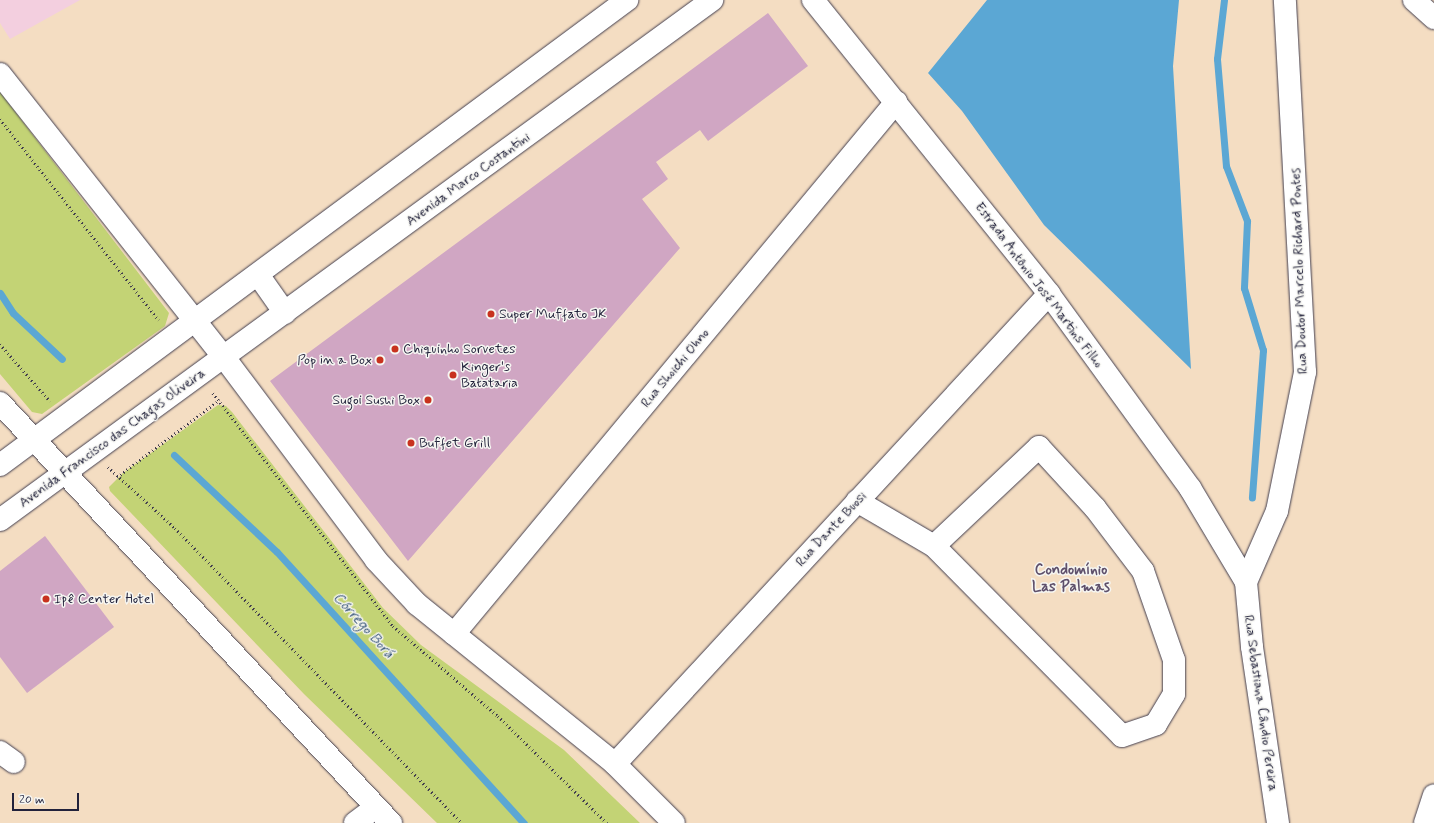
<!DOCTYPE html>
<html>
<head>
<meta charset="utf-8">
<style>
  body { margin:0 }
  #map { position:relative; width:1434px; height:823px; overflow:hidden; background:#f4ddc2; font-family:Mynerve,sans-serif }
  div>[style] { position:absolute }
  .built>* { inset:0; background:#f3cfdf }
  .green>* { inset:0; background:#c3d375 }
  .water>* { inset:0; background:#5ba7d4 }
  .stream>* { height:7px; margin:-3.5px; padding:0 3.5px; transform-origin:3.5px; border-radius:3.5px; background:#5ba7d4 }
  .building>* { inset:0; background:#d0a6c3 }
  .path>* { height:2.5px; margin-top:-1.25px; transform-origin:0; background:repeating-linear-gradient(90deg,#423e4f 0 1px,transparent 0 4px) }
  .roads { filter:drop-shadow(0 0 1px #423e4f) drop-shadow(0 0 1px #423e4f) }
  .minor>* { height:22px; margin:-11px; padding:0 11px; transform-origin:11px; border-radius:11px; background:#fff }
  .major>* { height:22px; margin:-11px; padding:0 11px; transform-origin:11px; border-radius:11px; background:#fff }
  .dots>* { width:11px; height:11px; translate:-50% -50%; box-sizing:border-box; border:2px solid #f6f6f2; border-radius:50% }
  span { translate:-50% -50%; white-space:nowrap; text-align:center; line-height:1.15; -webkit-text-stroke:3px #f6f6f2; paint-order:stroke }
  .street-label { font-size:14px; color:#22223b }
  .poi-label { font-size:14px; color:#22223b }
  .left { translate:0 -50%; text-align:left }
  .right { translate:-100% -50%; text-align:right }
  .neighbourhood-label { font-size:15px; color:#5f506b; font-weight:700 }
  .water-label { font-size:15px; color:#395778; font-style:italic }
  .scale { position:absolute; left:12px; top:793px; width:67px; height:18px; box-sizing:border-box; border:2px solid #22223b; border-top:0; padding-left:5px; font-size:12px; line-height:14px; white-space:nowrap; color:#22223b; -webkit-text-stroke:3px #f6f6f2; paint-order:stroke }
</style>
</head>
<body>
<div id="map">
  <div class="built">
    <i style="clip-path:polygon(0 0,80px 0,10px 39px,0 23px)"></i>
  </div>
  <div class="green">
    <i style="clip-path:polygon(0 92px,169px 313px,165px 326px,158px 331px,42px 414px,32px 412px,0 374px)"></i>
    <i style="clip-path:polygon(218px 405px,226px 406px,232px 412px,383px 608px,421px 645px,564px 750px,640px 823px,437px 823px,304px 694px,110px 491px,109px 487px,123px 473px)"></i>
  </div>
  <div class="water">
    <i style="clip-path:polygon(987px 0,1179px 0,1173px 66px,1191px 369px,1044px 225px,962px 111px,928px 73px)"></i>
  </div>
  <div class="stream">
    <i style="left:1224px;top:0;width:59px;rotate:96.8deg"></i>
    <i style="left:1217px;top:59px;width:107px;rotate:85.2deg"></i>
    <i style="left:1226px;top:166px;width:59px;rotate:69.1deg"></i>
    <i style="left:1247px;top:221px;width:67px;rotate:92.6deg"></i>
    <i style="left:1244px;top:288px;width:65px;rotate:73deg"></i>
    <i style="left:1263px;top:350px;width:148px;rotate:94.3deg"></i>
    <i style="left:0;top:293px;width:24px;rotate:57deg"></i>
    <i style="left:13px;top:313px;width:67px;rotate:43.2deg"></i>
    <i style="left:174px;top:455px;width:141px;rotate:43.3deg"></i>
    <i style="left:277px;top:552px;width:367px;rotate:47.7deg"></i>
  </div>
  <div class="building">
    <i style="clip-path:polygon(768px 13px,808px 66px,708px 141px,700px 130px,656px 162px,668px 179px,642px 199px,680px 248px,408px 561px,270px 381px)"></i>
    <i style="clip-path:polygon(45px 536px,114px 627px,27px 693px,0 657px,0 571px)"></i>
  </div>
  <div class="path">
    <i style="left:0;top:119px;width:256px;rotate:51.7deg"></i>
    <i style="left:0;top:344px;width:76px;rotate:48.7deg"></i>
    <i style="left:213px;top:393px;width:294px;rotate:52.3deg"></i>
    <i style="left:393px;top:626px;width:138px;rotate:40.6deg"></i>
    <i style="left:498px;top:716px;width:153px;rotate:44.5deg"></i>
    <i style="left:108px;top:467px;width:91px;rotate:42.3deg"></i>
    <i style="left:175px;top:528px;width:412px;rotate:45.8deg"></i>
    <i style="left:117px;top:477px;width:128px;rotate:-37deg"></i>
  </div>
  <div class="roads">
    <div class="minor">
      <i style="left:813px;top:0;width:377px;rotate:51.2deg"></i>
      <i style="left:1049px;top:294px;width:240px;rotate:54deg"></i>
      <i style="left:1190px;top:488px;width:109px;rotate:59.2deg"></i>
      <i style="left:1246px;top:582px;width:65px;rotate:84.7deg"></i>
      <i style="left:1252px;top:647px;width:178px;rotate:81.6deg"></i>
      <i style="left:1414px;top:0;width:27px;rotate:42deg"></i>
      <i style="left:857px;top:501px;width:89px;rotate:30.3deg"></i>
      <i style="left:934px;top:546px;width:267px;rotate:45.3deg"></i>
      <i style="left:1122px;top:736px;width:36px;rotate:-19deg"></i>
      <i style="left:1156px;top:724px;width:35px;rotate:-59deg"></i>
      <i style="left:1174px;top:694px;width:34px;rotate:-90deg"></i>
      <i style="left:1174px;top:660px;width:94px;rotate:-109.2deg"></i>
      <i style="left:1143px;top:571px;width:79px;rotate:-127.3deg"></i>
      <i style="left:1095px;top:508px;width:83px;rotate:-132.6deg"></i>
      <i style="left:1039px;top:447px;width:144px;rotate:136.7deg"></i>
      <i style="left:1246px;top:582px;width:77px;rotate:-66.4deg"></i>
      <i style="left:1277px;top:511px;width:142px;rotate:-78.6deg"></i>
      <i style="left:1305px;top:372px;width:373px;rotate:-93.1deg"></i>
      <i style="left:454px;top:634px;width:692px;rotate:-50.28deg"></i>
      <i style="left:0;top:752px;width:17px;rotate:36deg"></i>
      <i style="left:615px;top:764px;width:640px;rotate:-47.28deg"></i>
      <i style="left:355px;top:823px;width:25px;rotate:-37deg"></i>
      <i style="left:1425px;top:823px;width:29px;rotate:-72deg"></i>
    </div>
    <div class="major">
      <i style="left:0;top:74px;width:360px;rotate:51.7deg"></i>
      <i style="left:223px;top:356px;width:255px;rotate:53.1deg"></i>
      <i style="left:376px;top:560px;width:60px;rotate:47deg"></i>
      <i style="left:417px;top:604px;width:255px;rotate:38.9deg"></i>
      <i style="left:615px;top:764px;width:83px;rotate:45deg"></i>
      <i style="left:259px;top:276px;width:45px;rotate:54.9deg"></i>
      <i style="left:0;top:403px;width:574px;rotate:47.05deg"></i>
      <i style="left:0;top:465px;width:781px;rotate:-36.56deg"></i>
      <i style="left:0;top:520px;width:882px;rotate:-36.14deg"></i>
    </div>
  </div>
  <div class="dots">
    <i style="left:491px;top:314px;background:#c8321e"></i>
    <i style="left:395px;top:349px;background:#c8321e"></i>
    <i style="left:380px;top:360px;background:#c8321e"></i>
    <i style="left:453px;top:375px;background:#c8321e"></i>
    <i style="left:428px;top:400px;background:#c8321e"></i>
    <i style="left:411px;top:443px;background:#c8321e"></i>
    <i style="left:46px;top:599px;background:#c8321e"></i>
  </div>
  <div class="street-label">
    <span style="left:468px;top:179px;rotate:-36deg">Avenida Marco Costantini</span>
    <span style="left:1299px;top:271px;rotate:-92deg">Rua Doutor Marcelo Richard Pontes</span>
    <span style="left:1039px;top:285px;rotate:53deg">Estrada Antônio José Martins Filho</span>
    <span style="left:675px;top:368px;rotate:-50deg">Rua Shoichi Ohno</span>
    <span style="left:112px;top:438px;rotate:-36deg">Avenida Francisco das Chagas Oliveira</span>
    <span style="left:831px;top:529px;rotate:-47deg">Rua Dante Buosi</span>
    <span style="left:1261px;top:703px;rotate:82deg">Rua Sebastiana Cândio Pereira</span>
  </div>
  <div class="poi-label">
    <span class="left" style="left:499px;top:314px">Super Muffato JK</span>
    <span class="left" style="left:403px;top:349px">Chiquinho Sorvetes</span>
    <span class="right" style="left:372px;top:360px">Pop in a Box</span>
    <span class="left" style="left:461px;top:375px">Kinger's<br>Batataria</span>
    <span class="right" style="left:420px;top:400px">Sugoi Sushi Box</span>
    <span class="left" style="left:419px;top:443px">Buffet Grill</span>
    <span class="left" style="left:54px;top:599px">Ipê Center Hotel</span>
  </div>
  <div class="neighbourhood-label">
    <span style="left:1071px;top:579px">Condomínio<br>Las Palmas</span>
  </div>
  <div class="water-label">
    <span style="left:363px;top:626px;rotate:48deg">Córrego Borá</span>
  </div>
  <div class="scale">20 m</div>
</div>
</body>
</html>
